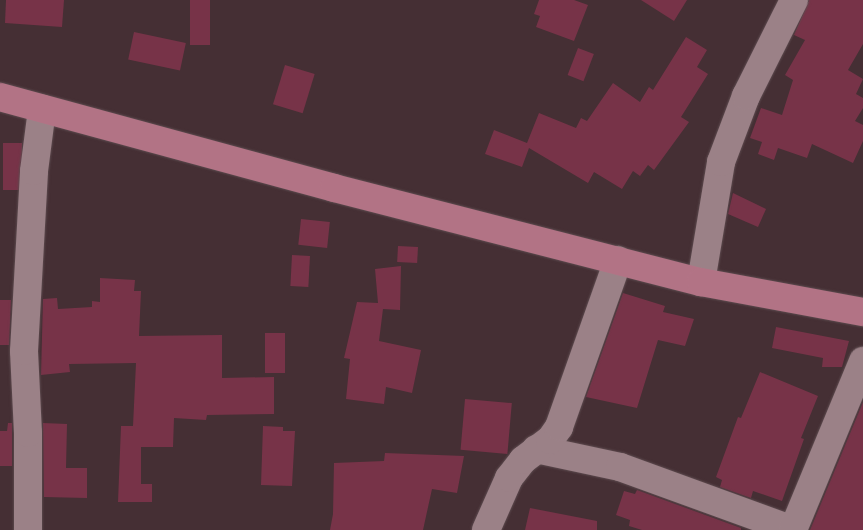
<!DOCTYPE html>
<html>
<head>
<meta charset="utf-8">
<style>
  body { margin:0 }
  #map { position:relative; width:863px; height:530px; overflow:hidden; background:#452f34; font-family:"DejaVu Sans",sans-serif }
  div>[style] { position:absolute }
  .building>* { inset:0; background:#773348; transform-origin:0 0 }
  .roads { filter:drop-shadow(0 0 1px #5d4b4f) drop-shadow(0 0 1px #5d4b4f) }
  .minor>* { height:28px; margin:-14px; padding:0 14px; transform-origin:14px; border-radius:14px; background:#9b8187 }
  .major>* { height:28px; margin:-14px; padding:0 14px; transform-origin:14px; border-radius:14px; background:#b27385 }
  span { translate:-50% -50%; white-space:nowrap; text-align:center; line-height:1.15; -webkit-text-stroke:4px #241a1d; paint-order:stroke }
</style>
</head>
<body>
<div id="map">
  <div class="building">
    <i style="clip-path:polygon(6px 0,64px 0,62px 27px,5px 23px)"></i>
    <i style="left:190px;top:0;width:20px;height:45px"></i>
    <i style="clip-path:polygon(539px 0,574px 0,588px 5px,574px 41px,536px 27px,540px 16px,534px 14px)"></i>
    <i style="clip-path:polygon(641px 0,687px 0,674px 21px)"></i>
    <i style="clip-path:polygon(809px 0,863px 0,863px 44px,848px 70px,863px 79px,856px 94px,863px 98px,863px 108px,855px 121px,863px 125px,863px 141px,853px 163px,812px 144px,807px 158px,778px 148px,774px 160px,758px 154px,762px 142px,750px 138px,761px 108px,782px 115px,793px 80px,785px 75px,805px 40px,794px 35px)"></i>
    <i style="left:134px;top:32px;width:53px;height:28px;rotate:12deg"></i>
    <i style="clip-path:polygon(686px 37px,707px 50px,697px 67px,708px 74px,681px 117px,689px 122px,654px 170px,648px 165px,640px 176px,633px 171px,622px 189px,594px 172px,588px 183px,529px 148px,522px 167px,485px 154px,494px 130px,527px 143px,539px 113px,576px 128px,581px 118px,587px 121px,613px 83px,640px 102px,649px 87px,653px 90px)"></i>
    <i style="left:578px;top:48px;width:17px;height:29px;rotate:21deg"></i>
    <i style="left:285px;top:65px;width:31px;height:41px;rotate:17deg"></i>
    <i style="left:3px;top:143px;width:19px;height:47px"></i>
    <i style="clip-path:polygon(733px 193px,766px 209px,758px 227px,728px 214px)"></i>
    <i style="left:301px;top:219px;width:29px;height:26px;rotate:6deg"></i>
    <i style="left:398px;top:246px;width:20px;height:16px;rotate:3deg"></i>
    <i style="left:292px;top:255px;width:18px;height:31px;rotate:3deg"></i>
    <i style="clip-path:polygon(401px 266px,400px 310px,383px 309px,379px 341px,421px 350px,412px 393px,386px 387px,384px 404px,346px 399px,350px 359px,344px 358px,357px 302px,378px 303px,375px 269px)"></i>
    <i style="clip-path:polygon(100px 278px,135px 280px,134px 291px,141px 291px,139px 336px,222px 335px,222px 378px,274px 377px,274px 414px,207px 415px,206px 420px,174px 418px,173px 447px,141px 447px,141px 484px,152px 484px,152px 502px,118px 502px,121px 426px,133px 426px,136px 363px,69px 364px,70px 372px,41px 375px,43px 299px,57px 298px,58px 309px,92px 307px,92px 301px,100px 302px)"></i>
    <i style="clip-path:polygon(623px 293px,665px 306px,663px 312px,694px 319px,685px 346px,658px 340px,637px 408px,586px 397px)"></i>
    <i style="clip-path:polygon(0 300px,11px 300px,9px 345px,0 345px)"></i>
    <i style="clip-path:polygon(776px 327px,849px 341px,842px 367px,822px 367px,823px 358px,772px 348px)"></i>
    <i style="left:265px;top:333px;width:20px;height:40px"></i>
    <i style="clip-path:polygon(760px 372px,818px 396px,801px 438px,804px 439px,782px 501px,753px 491px,751px 498px,720px 487px,722px 480px,716px 477px,738px 417px,741px 418px)"></i>
    <i style="left:465px;top:399px;width:47px;height:51px;rotate:5deg"></i>
    <i style="clip-path:polygon(863px 402px,863px 530px,810px 530px)"></i>
    <i style="clip-path:polygon(8px 423px,12px 423px,12px 466px,0 466px,0 431px,7px 431px)"></i>
    <i style="clip-path:polygon(43px 423px,67px 424px,66px 468px,87px 468px,87px 498px,44px 497px)"></i>
    <i style="clip-path:polygon(263px 426px,283px 427px,283px 431px,295px 431px,292px 486px,261px 485px)"></i>
    <i style="clip-path:polygon(385px 453px,464px 456px,457px 493px,432px 489px,423px 530px,330px 530px,333px 514px,334px 463px,384px 461px)"></i>
    <i style="clip-path:polygon(637px 490px,741px 528px,741px 530px,642px 530px,629px 526px,630px 520px,616px 515px,624px 491px,635px 494px)"></i>
    <i style="clip-path:polygon(530px 508px,597px 521px,597px 530px,525px 530px)"></i>
  </div>
  <div class="roads">
    <div class="minor">
      <i style="left:701px;top:282px;width:122px;rotate:-80.5deg"></i>
      <i style="left:721px;top:162px;width:71px;rotate:-69.3deg"></i>
      <i style="left:746px;top:96px;width:107px;rotate:-63.4deg"></i>
      <i style="left:536px;top:449px;width:86px;rotate:12.1deg"></i>
      <i style="left:620px;top:467px;width:184px;rotate:20deg"></i>
      <i style="left:28px;top:530px;width:97px;rotate:-90deg"></i>
      <i style="left:28px;top:433px;width:82px;rotate:-92.8deg"></i>
      <i style="left:24px;top:351px;width:180px;rotate:-86.8deg"></i>
      <i style="left:34px;top:171px;width:63px;rotate:-82.6deg"></i>
      <i style="left:486px;top:530px;width:57px;rotate:-66.1deg"></i>
      <i style="left:509px;top:478px;width:23px;rotate:-52deg"></i>
      <i style="left:523px;top:460px;width:34px;rotate:-37deg"></i>
      <i style="left:550px;top:440px;width:16px;rotate:-55deg"></i>
      <i style="left:559px;top:427px;width:177px;rotate:-70.5deg"></i>
      <i style="left:793px;top:530px;width:183px;rotate:-67.5deg"></i>
    </div>
    <div class="major">
      <i style="left:0;top:97px;width:346px;rotate:15.2deg"></i>
      <i style="left:334px;top:188px;width:379px;rotate:14.4deg"></i>
      <i style="left:701px;top:282px;width:165px;rotate:10.5deg"></i>
    </div>
  </div>
</div>
</body>
</html>
